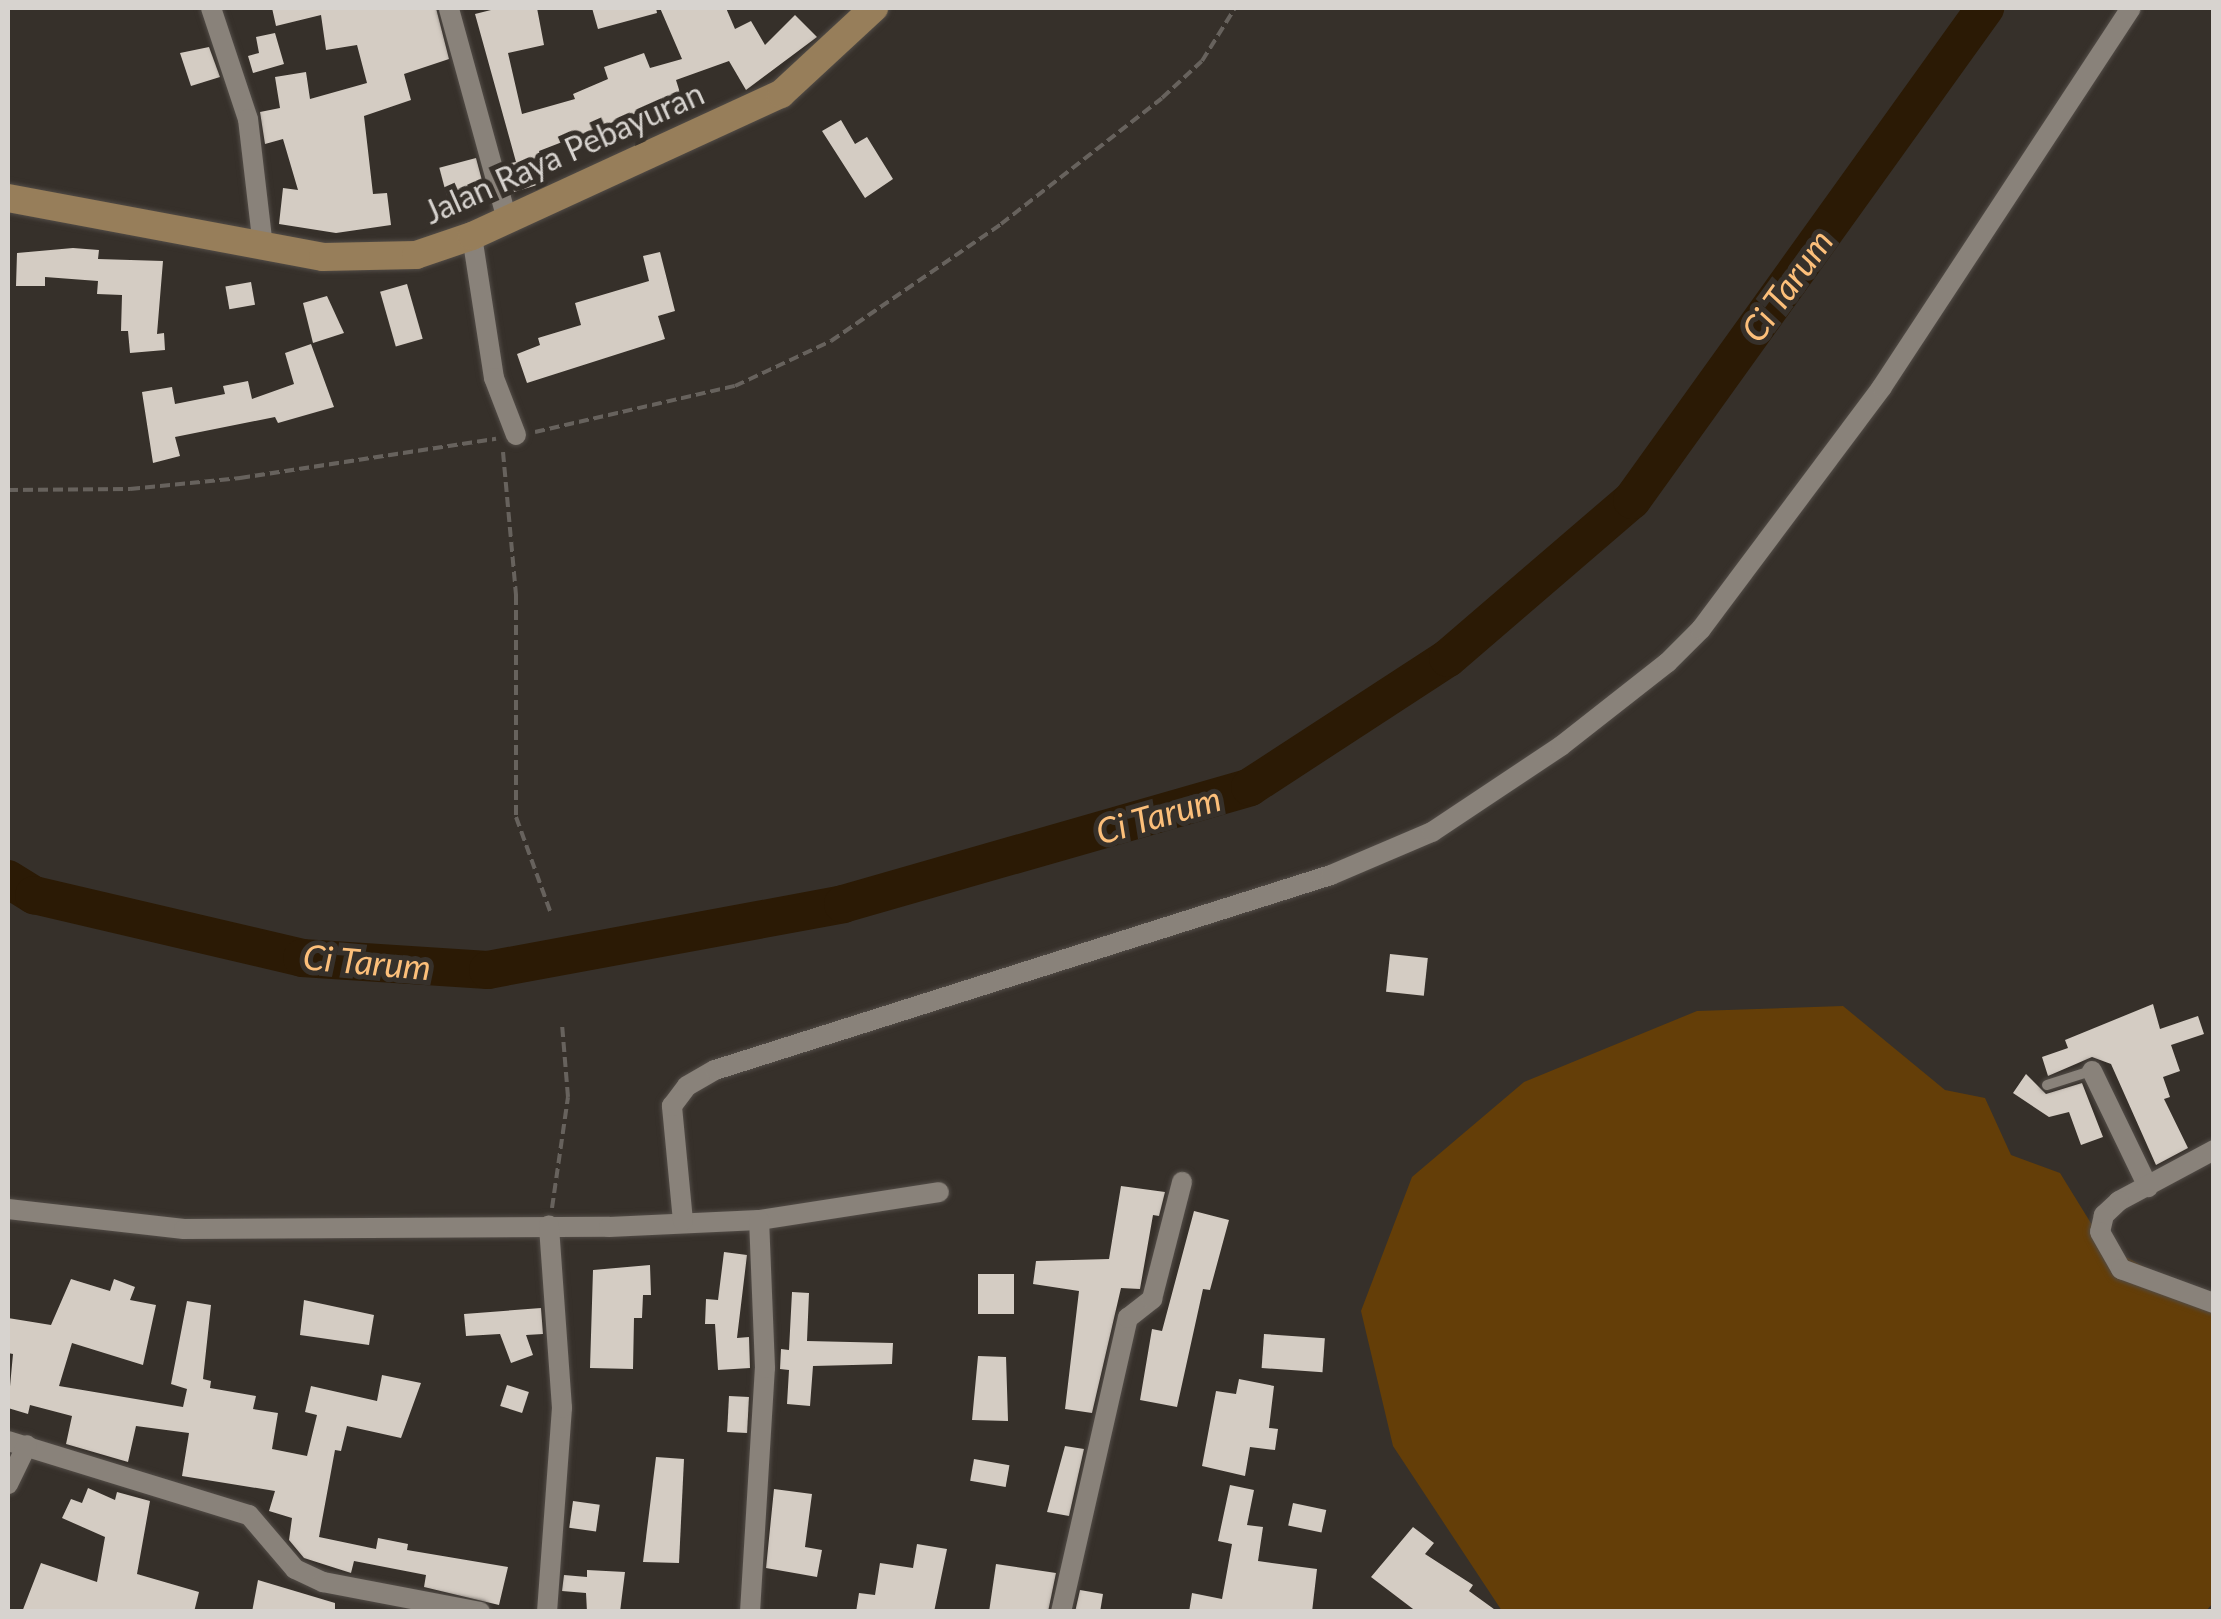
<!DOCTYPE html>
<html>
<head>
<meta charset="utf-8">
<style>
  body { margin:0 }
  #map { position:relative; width:2221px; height:1619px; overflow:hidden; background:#36302a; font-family:Lato,sans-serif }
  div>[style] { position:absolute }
  .green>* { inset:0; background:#643e08 }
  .river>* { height:38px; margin:-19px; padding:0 19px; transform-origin:19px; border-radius:19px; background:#2b1a05 }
  .building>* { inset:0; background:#d4ccc3; transform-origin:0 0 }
  .path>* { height:4px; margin-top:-2px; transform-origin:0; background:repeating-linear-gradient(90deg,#67625d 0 10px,transparent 0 15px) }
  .roads { filter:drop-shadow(0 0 2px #524c47) drop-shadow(0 0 2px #524c47) }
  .service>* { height:10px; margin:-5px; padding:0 5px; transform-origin:5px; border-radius:5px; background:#89827a }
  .minor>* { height:20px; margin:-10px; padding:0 10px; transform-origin:10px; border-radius:10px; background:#89827a }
  .secondary>* { height:28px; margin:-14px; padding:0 14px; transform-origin:14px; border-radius:14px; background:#977e5a }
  span { translate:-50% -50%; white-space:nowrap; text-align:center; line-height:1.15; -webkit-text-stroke:10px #36302a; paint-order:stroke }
  .street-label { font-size:32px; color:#d7d3cf }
  .water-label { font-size:35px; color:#fcbf7a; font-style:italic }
  .frame { position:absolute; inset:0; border:10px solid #d7d3cf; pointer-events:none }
</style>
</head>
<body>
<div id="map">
  <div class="green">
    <i style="clip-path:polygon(1843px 1006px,1945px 1090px,1985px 1098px,2011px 1155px,2060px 1173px,2105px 1246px,2213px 1303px,2213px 1603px,2205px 1612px,1502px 1611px,1393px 1446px,1361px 1311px,1412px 1177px,1524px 1082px,1697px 1011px)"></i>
  </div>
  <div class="river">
    <i style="left:8px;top:879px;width:31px;rotate:32deg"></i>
    <i style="left:34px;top:895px;width:275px;rotate:13.2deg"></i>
    <i style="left:302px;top:958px;width:186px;rotate:3.7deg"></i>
    <i style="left:488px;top:970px;width:361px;rotate:-10.5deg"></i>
    <i style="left:843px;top:904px;width:423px;rotate:-16deg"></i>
    <i style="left:1250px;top:787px;width:236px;rotate:-33.1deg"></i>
    <i style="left:1448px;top:658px;width:243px;rotate:-40.7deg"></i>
    <i style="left:1632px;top:500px;width:606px;rotate:-54.34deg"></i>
  </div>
  <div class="building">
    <i style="clip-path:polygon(272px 8px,436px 8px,449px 59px,404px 74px,411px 100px,364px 116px,373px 194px,387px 193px,391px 225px,336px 233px,279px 224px,283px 188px,298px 190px,283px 139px,265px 144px,260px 112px,280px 108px,275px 77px,306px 72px,310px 99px,367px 83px,357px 45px,326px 50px,321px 15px,276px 26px)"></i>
    <i style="clip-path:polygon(499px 8px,537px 8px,544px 45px,508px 53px,522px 114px,575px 99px,573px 94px,608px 79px,604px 67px,644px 53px,650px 68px,682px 59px,660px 8px,726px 8px,735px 29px,751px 21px,765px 45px,795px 15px,817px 37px,746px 90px,729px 61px,676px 80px,681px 96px,539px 151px,547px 182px,514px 192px,506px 164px,516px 162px,475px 14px)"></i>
    <i style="clip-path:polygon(592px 8px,656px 8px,657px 13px,598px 29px)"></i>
    <i style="clip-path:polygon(275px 33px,284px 64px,253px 73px,248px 56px,259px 53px,256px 37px)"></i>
    <i style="clip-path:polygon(209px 47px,220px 77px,191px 86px,180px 53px)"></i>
    <i style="clip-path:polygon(841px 120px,855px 144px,867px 137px,893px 179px,865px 198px,822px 131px)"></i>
    <i style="left:476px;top:158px;width:47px;height:38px;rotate:75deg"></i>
    <i style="clip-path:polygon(73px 248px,99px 250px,98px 259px,163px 261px,157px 334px,164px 333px,165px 350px,130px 353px,128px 331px,121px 331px,122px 295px,97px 294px,98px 281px,45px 277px,45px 286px,16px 286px,17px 253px)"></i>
    <i style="clip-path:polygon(660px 252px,675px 311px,658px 316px,665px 339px,527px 383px,517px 354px,540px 345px,538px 338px,581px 325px,575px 303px,649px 281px,643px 256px)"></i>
    <i style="left:251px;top:282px;width:23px;height:26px;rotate:80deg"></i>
    <i style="left:407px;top:284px;width:57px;height:28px;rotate:74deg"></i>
    <i style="clip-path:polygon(327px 296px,344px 333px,313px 343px,303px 303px)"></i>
    <i style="clip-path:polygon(311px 344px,334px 407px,278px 423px,275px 417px,175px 437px,180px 456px,153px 463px,142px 392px,172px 387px,175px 404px,225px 394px,223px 386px,248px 381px,252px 399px,294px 384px,285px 353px)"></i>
    <i style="left:1390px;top:954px;width:38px;height:38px;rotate:6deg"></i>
    <i style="clip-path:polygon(2153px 1004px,2160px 1029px,2198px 1016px,2204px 1034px,2171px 1045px,2180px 1071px,2163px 1077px,2170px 1097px,2164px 1099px,2188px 1148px,2156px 1165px,2111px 1064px,2092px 1057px,2048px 1076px,2042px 1057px,2068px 1048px,2065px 1040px)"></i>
    <i style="clip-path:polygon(2026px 1074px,2046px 1094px,2082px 1083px,2103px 1137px,2081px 1145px,2069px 1112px,2049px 1117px,2013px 1093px)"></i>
    <i style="clip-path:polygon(1121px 1186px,1165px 1192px,1159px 1216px,1153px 1215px,1140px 1289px,1121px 1288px,1092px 1413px,1065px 1409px,1079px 1291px,1033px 1284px,1036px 1261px,1109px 1259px)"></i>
    <i style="clip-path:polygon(1194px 1211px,1229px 1220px,1210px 1290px,1203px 1289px,1177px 1407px,1140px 1400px,1152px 1329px,1162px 1331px)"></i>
    <i style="clip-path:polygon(724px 1252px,747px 1255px,737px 1338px,749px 1337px,750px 1368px,718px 1370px,715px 1324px,705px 1324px,706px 1299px,718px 1300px)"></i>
    <i style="clip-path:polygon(650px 1265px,651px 1295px,643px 1295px,642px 1318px,634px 1318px,633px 1369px,590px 1368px,593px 1270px)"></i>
    <i style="left:978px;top:1274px;width:36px;height:40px"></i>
    <i style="clip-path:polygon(71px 1279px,110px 1291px,114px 1279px,135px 1287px,130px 1300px,156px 1305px,143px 1365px,72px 1343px,59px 1386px,183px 1407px,187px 1389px,171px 1384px,187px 1301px,211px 1305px,203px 1379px,211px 1381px,210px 1388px,256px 1396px,253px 1409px,278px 1413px,272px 1449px,307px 1456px,317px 1415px,305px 1412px,311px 1386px,377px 1401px,382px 1375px,421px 1383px,401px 1438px,347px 1426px,341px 1451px,335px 1450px,319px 1537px,376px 1549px,378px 1538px,408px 1544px,407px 1550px,508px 1567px,499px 1605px,424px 1587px,426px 1575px,354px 1561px,351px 1573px,304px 1558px,289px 1540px,292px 1518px,269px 1511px,275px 1491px,182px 1476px,189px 1433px,136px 1426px,128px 1462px,66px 1444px,72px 1416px,30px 1405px,28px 1414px,8px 1408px,13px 1354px,8px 1353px,8px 1318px,51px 1325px)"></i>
    <i style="clip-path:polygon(792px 1292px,809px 1293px,807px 1341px,893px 1343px,892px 1364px,813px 1366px,810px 1406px,787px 1404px,789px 1370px,780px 1369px,781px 1349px,789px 1350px)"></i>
    <i style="clip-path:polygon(304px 1300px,374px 1315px,369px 1345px,300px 1335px)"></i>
    <i style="clip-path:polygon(541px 1308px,543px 1334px,526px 1335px,533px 1355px,511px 1363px,500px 1334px,466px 1336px,464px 1314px)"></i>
    <i style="left:1264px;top:1334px;width:61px;height:34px;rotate:4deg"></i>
    <i style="clip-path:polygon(978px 1356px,1006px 1357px,1008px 1421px,972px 1420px)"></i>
    <i style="clip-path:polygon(1239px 1379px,1274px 1386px,1269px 1428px,1278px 1429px,1275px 1450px,1250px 1447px,1245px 1476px,1202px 1466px,1216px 1391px,1236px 1394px)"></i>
    <i style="left:507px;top:1385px;width:23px;height:22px;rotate:18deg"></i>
    <i style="left:729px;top:1396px;width:20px;height:36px;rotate:3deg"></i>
    <i style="clip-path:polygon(1065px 1446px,1084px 1449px,1069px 1516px,1047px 1512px)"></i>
    <i style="clip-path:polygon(656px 1457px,684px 1459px,679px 1563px,643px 1562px)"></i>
    <i style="left:974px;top:1459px;width:36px;height:22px;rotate:10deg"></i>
    <i style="clip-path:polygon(1230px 1485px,1254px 1490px,1247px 1525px,1263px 1527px,1258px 1561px,1317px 1569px,1312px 1612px,1189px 1612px,1192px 1593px,1222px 1599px,1232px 1544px,1218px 1541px)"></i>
    <i style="clip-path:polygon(88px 1488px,115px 1500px,117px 1492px,150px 1501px,137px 1574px,199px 1592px,194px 1612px,22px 1612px,41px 1563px,97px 1582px,105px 1537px,62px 1518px,71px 1499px,82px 1503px)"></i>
    <i style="clip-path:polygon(774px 1489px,812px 1494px,805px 1547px,822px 1550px,817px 1577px,766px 1568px)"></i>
    <i style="left:573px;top:1501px;width:27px;height:27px;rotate:8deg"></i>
    <i style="left:1293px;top:1503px;width:34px;height:23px;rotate:12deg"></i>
    <i style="clip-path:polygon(1413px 1527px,1434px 1543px,1425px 1554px,1473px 1585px,1469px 1591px,1498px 1612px,1417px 1612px,1371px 1577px)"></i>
    <i style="clip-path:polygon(917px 1544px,947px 1549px,934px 1612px,856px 1612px,859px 1593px,875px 1595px,880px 1563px,913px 1568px)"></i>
    <i style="clip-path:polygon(996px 1564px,1056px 1573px,1048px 1612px,989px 1612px)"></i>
    <i style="clip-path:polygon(587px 1570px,625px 1572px,620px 1612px,587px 1612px,586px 1593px,562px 1591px,564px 1575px,587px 1577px)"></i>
    <i style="clip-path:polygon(258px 1580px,335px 1603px,335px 1612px,252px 1612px)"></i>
    <i style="clip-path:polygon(1080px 1590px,1103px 1594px,1100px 1612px,1075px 1612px)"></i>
  </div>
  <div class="path">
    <i style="left:535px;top:432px;width:205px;rotate:-13deg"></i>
    <i style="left:735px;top:386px;width:106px;rotate:-25.1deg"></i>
    <i style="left:831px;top:341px;width:206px;rotate:-34.5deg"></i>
    <i style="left:1001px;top:224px;width:204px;rotate:-38deg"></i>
    <i style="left:1162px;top:98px;width:54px;rotate:-42.8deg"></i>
    <i style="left:1202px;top:61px;width:62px;rotate:-58.1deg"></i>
    <i style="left:503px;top:452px;width:144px;rotate:84.8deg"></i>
    <i style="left:516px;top:595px;width:222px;rotate:90deg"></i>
    <i style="left:516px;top:817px;width:100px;rotate:70.1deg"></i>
    <i style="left:8px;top:490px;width:122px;rotate:-0.5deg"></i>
    <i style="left:130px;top:489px;width:111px;rotate:-5.7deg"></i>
    <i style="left:240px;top:478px;width:259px;rotate:-8.7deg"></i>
    <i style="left:552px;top:1208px;width:112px;rotate:-81.8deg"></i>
    <i style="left:568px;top:1097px;width:73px;rotate:-94.7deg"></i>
  </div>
  <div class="roads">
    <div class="service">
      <i style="left:2047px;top:1085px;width:46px;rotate:-17.7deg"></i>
    </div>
    <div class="minor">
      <i style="left:211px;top:8px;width:117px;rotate:71.6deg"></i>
      <i style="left:248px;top:119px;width:128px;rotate:83.3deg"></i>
      <i style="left:449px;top:9px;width:219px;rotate:74.6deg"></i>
      <i style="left:472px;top:236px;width:144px;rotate:81.2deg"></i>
      <i style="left:494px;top:378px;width:61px;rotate:68.9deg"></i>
      <i style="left:2092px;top:1071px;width:129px;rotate:64.2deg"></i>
      <i style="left:2214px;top:1150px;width:108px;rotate:151.8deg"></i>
      <i style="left:2119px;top:1201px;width:21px;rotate:137deg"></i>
      <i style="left:2104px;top:1215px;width:17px;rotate:103deg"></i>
      <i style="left:2100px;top:1232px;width:43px;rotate:60.4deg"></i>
      <i style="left:2121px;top:1269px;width:99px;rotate:20.1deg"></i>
      <i style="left:8px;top:1209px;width:177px;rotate:6.5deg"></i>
      <i style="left:184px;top:1229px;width:425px;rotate:-0.3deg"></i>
      <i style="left:609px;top:1227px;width:150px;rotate:-2.7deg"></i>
      <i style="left:759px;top:1220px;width:182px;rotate:-8.8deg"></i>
      <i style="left:683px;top:1221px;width:116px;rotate:-95.5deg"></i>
      <i style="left:672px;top:1106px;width:25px;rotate:-53deg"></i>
      <i style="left:687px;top:1086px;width:32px;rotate:-30deg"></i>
      <i style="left:715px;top:1070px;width:646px;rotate:-17.57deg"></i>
      <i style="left:1331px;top:875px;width:110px;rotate:-23.1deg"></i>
      <i style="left:1432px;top:832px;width:155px;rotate:-33.7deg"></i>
      <i style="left:1561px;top:746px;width:135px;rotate:-38.1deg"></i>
      <i style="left:1667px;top:663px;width:48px;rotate:-45deg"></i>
      <i style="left:1701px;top:629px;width:302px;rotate:-53.2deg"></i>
      <i style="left:1882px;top:387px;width:453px;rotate:-56.7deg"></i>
      <i style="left:8px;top:1441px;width:252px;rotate:17.1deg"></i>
      <i style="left:249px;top:1515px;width:71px;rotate:49.6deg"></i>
      <i style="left:295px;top:1569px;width:31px;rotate:25deg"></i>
      <i style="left:323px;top:1582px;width:160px;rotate:10.8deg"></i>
      <i style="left:8px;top:1484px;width:43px;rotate:-64deg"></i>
      <i style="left:547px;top:1612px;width:205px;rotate:-85.8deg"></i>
      <i style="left:562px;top:1408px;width:183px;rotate:-94.1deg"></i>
      <i style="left:750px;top:1612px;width:244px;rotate:-86.5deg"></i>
      <i style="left:765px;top:1368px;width:148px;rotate:-92.3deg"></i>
      <i style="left:1061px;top:1612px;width:302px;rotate:-77.2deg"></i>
      <i style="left:1128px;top:1318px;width:31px;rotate:-38deg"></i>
      <i style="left:1152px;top:1299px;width:121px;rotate:-75.6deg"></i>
    </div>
    <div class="secondary">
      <i style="left:8px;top:198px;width:320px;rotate:10.6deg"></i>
      <i style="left:323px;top:257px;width:93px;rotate:-1.2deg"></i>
      <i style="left:416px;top:255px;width:59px;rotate:-18.7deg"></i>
      <i style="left:472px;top:236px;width:340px;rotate:-24.7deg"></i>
      <i style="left:781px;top:94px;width:127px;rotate:-42.8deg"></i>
    </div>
  </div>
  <div class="street-label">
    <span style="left:564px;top:153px;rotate:-24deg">Jalan Raya Pebayuran</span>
  </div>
  <div class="water-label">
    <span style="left:1786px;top:285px;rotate:-54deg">Ci Tarum</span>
    <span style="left:1158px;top:814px;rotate:-16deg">Ci Tarum</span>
    <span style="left:367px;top:961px;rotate:5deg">Ci Tarum</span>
  </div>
  <div class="frame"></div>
</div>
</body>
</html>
